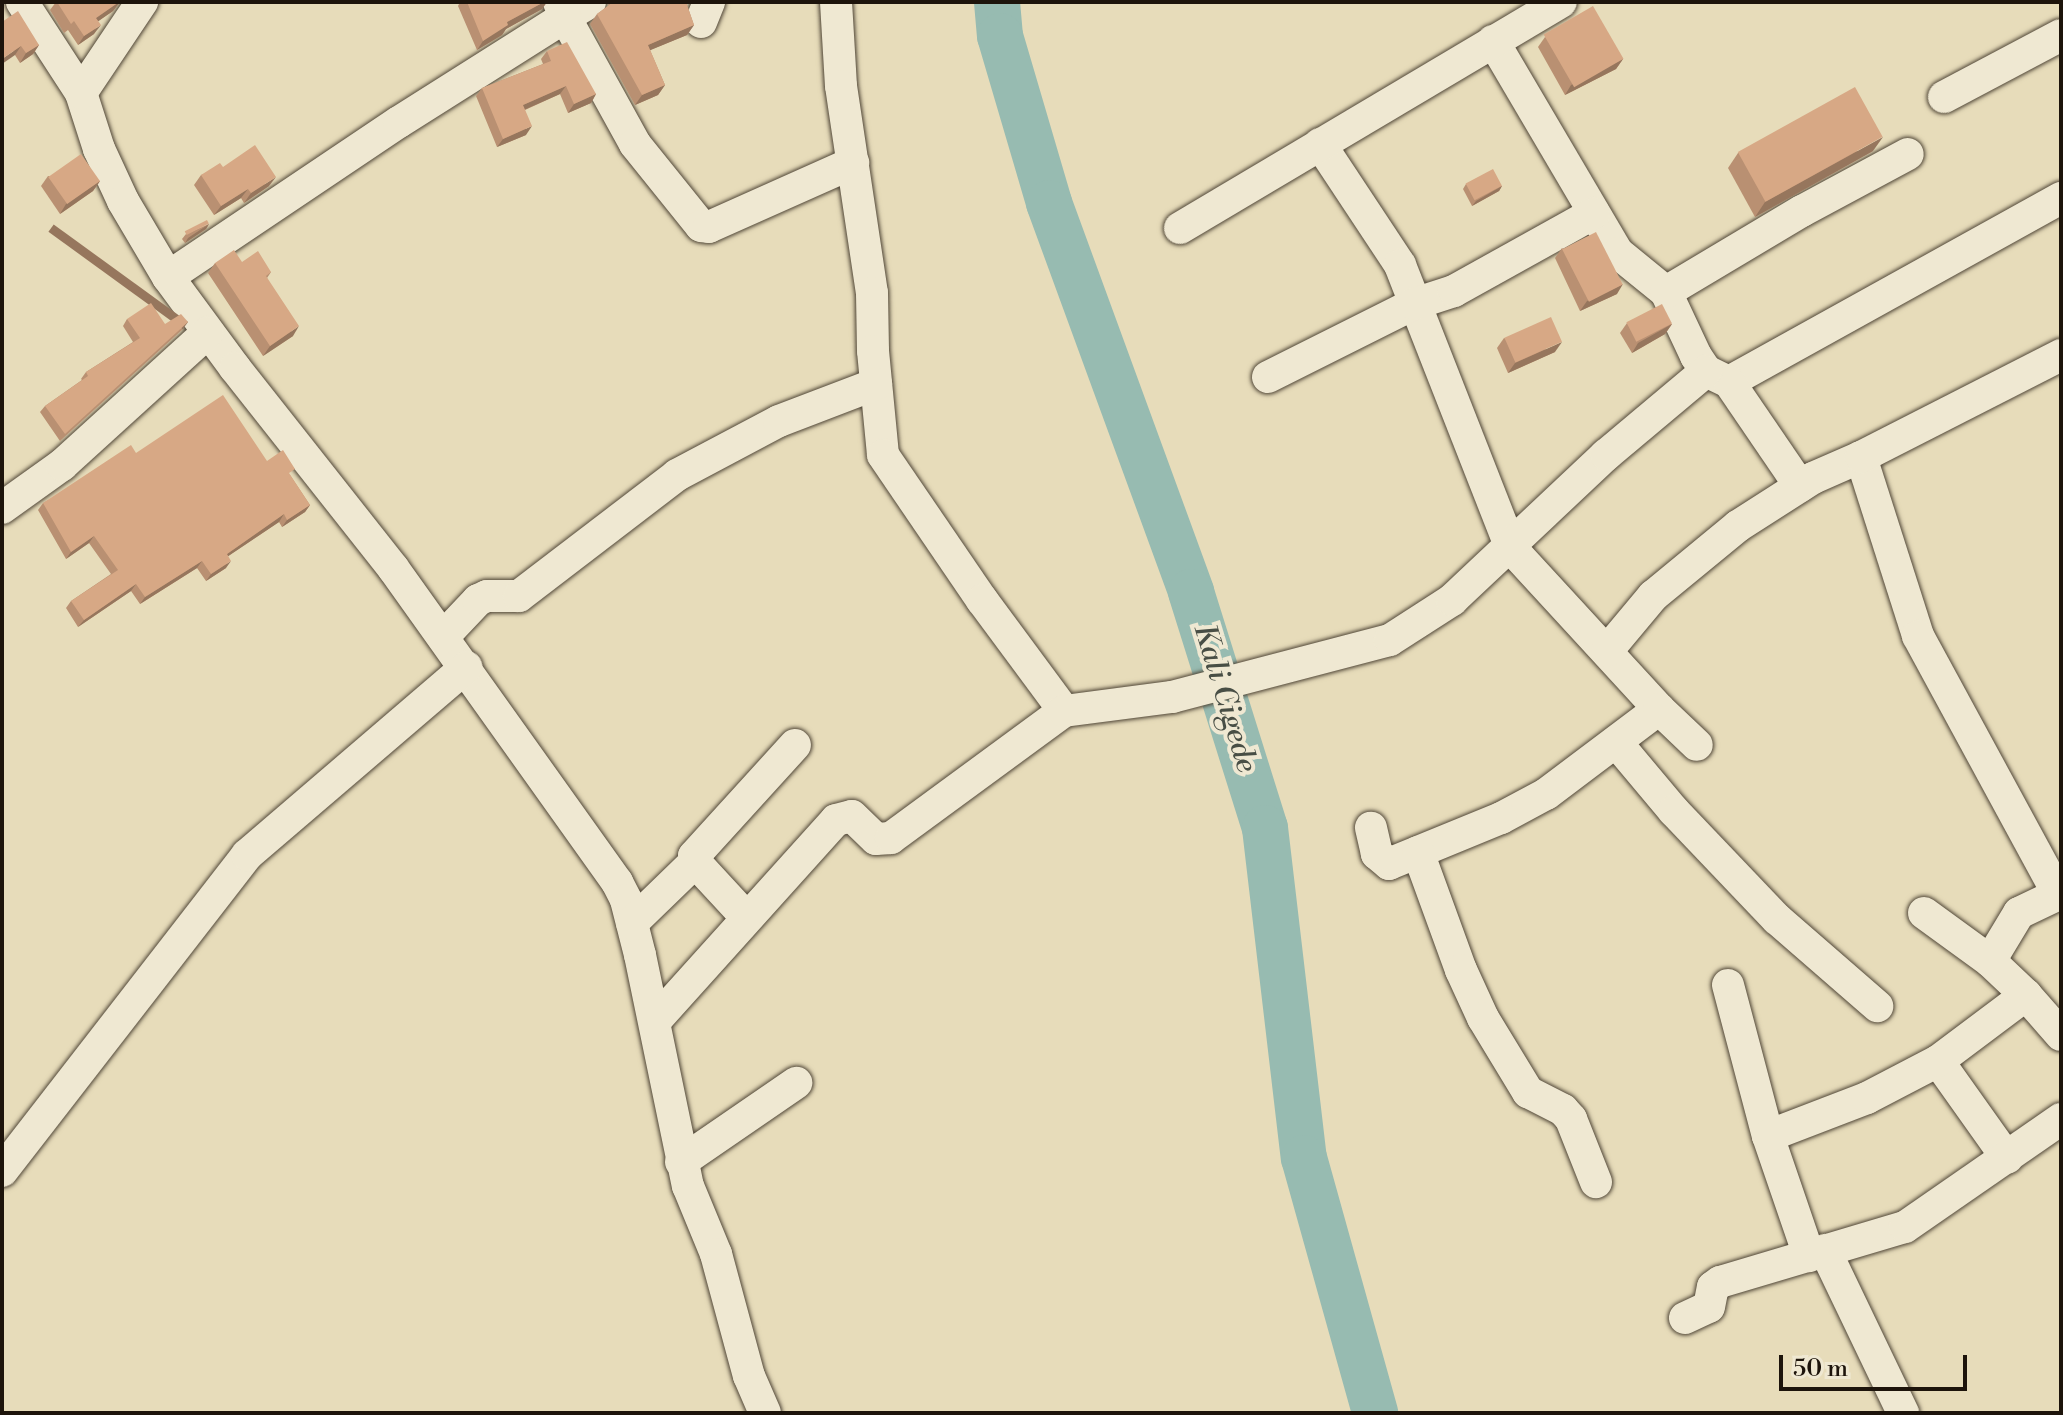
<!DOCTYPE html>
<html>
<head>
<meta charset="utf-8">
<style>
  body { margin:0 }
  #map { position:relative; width:2063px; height:1415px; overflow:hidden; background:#e7dcba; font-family:"Libre Bodoni",serif }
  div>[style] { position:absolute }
  .river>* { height:46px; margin:-23px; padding:0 23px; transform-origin:23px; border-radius:23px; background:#97bbb1 }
  .roads { filter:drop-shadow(0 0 2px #504637) drop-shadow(0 0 2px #504637) }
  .minor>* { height:32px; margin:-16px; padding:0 16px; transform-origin:16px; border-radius:16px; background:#efe8d2 }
  .wall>* { inset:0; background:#b99072 }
  .shaded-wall>* { inset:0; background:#96765d; transform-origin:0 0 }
  .building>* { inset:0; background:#d7a885; transform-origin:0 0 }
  span { translate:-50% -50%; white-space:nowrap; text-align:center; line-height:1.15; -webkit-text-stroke:8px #efe8d2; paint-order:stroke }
  .water-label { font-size:30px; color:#484e45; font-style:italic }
  .frame { position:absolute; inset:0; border:4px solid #1d140b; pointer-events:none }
  .scale { position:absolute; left:1779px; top:1355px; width:188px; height:36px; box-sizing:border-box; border:4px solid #1d140b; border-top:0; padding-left:10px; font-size:24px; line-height:28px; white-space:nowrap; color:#1d140b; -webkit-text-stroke:6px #efe8d2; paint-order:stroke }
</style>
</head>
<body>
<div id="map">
  <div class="river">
    <i style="left:997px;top:2px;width:34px;rotate:85deg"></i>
    <i style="left:1000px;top:36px;width:174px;rotate:73.6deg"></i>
    <i style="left:1049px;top:203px;width:414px;rotate:69.9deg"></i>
    <i style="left:1191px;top:592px;width:247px;rotate:72.6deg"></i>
    <i style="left:1265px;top:828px;width:332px;rotate:83.3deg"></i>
    <i style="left:1304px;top:1158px;width:265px;rotate:74.4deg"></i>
  </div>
  <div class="roads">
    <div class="minor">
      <i style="left:22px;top:2px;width:108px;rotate:57deg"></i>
      <i style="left:81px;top:93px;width:59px;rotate:72.2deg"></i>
      <i style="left:99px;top:149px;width:57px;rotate:65.2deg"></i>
      <i style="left:123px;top:201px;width:88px;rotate:59.4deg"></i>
      <i style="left:168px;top:277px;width:113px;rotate:53.6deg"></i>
      <i style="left:235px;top:368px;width:255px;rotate:51.7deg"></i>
      <i style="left:393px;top:568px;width:386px;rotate:54.5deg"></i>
      <i style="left:617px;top:882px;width:20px;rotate:63deg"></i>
      <i style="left:626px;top:900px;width:57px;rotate:75.7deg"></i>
      <i style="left:640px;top:955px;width:236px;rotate:78.3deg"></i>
      <i style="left:688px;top:1186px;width:74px;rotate:67.6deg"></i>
      <i style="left:716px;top:1254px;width:126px;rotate:74.9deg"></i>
      <i style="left:749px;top:1376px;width:40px;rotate:66.6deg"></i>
      <i style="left:590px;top:2px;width:29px;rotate:149deg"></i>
      <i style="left:565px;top:17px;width:145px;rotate:61.1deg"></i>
      <i style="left:635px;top:144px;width:105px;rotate:51.2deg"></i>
      <i style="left:701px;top:226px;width:8px;rotate:7deg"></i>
      <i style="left:709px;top:227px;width:158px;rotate:-24deg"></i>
      <i style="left:836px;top:2px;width:84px;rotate:86.6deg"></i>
      <i style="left:841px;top:86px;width:209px;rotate:81.5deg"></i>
      <i style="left:872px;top:293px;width:58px;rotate:89deg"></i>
      <i style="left:873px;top:351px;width:104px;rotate:84.5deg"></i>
      <i style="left:883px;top:455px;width:176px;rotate:55.7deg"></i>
      <i style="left:982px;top:600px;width:138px;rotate:53.5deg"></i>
      <i style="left:701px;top:22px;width:22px;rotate:-68deg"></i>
      <i style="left:1493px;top:41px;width:246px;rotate:59.5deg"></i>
      <i style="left:1618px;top:253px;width:62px;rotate:39.1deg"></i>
      <i style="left:1666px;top:292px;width:71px;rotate:64.9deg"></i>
      <i style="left:1696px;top:356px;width:18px;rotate:56deg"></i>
      <i style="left:1706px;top:371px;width:25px;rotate:26deg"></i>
      <i style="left:1729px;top:382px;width:380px;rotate:-29deg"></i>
      <i style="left:81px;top:93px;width:110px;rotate:-56.2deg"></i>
      <i style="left:1944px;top:97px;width:132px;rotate:-27.9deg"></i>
      <i style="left:1320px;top:144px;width:145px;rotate:56.5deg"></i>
      <i style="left:1400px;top:265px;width:304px;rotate:68.6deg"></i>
      <i style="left:1511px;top:548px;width:219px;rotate:47.4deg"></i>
      <i style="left:1659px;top:709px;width:141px;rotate:143deg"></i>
      <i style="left:1546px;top:794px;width:51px;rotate:151.9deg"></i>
      <i style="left:1501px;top:818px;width:121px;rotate:157.7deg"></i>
      <i style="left:1389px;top:864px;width:16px;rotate:-140deg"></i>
      <i style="left:1377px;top:854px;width:27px;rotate:-103deg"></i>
      <i style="left:1180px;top:228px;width:443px;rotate:-30.7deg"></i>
      <i style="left:168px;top:277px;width:278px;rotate:-33.9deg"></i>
      <i style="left:399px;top:122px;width:196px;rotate:-32.3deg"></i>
      <i style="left:565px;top:17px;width:16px;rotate:-112deg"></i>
      <i style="left:1666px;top:292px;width:158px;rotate:-30.8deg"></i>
      <i style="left:1802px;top:211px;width:120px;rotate:-28.3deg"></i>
      <i style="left:1268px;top:377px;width:163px;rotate:-26.6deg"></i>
      <i style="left:1414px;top:304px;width:42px;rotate:-18deg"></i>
      <i style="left:1454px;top:291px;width:160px;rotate:-29.1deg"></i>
      <i style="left:1729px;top:382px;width:126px;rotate:55.7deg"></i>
      <i style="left:1861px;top:457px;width:188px;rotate:72.3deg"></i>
      <i style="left:1918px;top:636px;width:294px;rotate:61.5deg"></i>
      <i style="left:2px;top:508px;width:74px;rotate:-35.6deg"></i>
      <i style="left:62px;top:465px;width:197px;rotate:-42.3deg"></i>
      <i style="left:443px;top:637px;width:51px;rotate:-46.6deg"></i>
      <i style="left:478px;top:600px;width:10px;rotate:-24deg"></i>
      <i style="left:487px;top:596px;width:32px"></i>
      <i style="left:519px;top:596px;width:199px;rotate:-37.4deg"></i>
      <i style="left:677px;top:475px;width:115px;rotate:-27.9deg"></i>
      <i style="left:779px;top:421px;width:104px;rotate:-20.9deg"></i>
      <i style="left:1607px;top:651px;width:72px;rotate:-50.1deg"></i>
      <i style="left:1653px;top:596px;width:110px;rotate:-39.5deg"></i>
      <i style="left:1738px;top:526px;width:89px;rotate:-32.6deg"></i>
      <i style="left:1813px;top:478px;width:52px;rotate:-23.6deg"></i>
      <i style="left:1861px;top:457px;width:225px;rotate:-27deg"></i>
      <i style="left:1659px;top:709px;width:52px;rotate:43.5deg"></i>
      <i style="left:1616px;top:742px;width:90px;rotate:50deg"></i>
      <i style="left:1674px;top:811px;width:149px;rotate:46.4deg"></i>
      <i style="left:1777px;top:919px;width:133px;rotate:41deg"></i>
      <i style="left:1418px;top:852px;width:126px;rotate:70deg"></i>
      <i style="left:1461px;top:970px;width:53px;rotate:65.4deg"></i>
      <i style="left:1483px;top:1018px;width:87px;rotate:58.7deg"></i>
      <i style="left:1528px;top:1092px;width:39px;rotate:27deg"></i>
      <i style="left:1563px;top:1110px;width:12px;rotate:48deg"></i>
      <i style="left:1571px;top:1119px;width:68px;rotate:68.4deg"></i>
      <i style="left:1924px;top:913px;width:82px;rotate:36deg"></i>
      <i style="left:1990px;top:961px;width:50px;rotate:43.4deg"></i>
      <i style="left:2026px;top:995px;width:53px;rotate:48.8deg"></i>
      <i style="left:746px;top:917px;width:75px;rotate:-132.8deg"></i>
      <i style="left:695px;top:862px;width:6px;rotate:-99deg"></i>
      <i style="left:694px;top:856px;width:150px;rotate:-47.7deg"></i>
      <i style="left:632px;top:923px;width:88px;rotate:-44.1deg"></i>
      <i style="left:1990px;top:961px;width:56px;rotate:-58.9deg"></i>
      <i style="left:2019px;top:913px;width:47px;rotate:-25.5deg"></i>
      <i style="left:1728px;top:985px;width:156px;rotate:75.2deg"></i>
      <i style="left:1768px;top:1136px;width:127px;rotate:71.1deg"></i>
      <i style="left:655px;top:1021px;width:270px;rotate:-48deg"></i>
      <i style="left:836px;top:820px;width:16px;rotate:-14deg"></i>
      <i style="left:852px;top:816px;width:33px;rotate:44deg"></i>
      <i style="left:876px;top:839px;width:15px;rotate:-4deg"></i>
      <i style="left:891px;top:838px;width:215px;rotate:-36.3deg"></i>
      <i style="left:1064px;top:711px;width:109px;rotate:-7.4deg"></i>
      <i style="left:1172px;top:697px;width:225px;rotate:-14.7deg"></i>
      <i style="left:1390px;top:640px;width:74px;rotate:-32.8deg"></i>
      <i style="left:1452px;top:600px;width:212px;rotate:-43.3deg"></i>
      <i style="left:1606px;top:455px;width:131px;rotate:-40deg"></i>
      <i style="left:1938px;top:1061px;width:119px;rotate:54.6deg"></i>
      <i style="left:1768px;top:1136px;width:106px;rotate:-21deg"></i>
      <i style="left:1867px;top:1098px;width:80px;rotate:-27.5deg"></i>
      <i style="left:1938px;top:1061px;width:110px;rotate:-36.9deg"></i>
      <i style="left:681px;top:1162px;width:140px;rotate:-34.5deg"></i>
      <i style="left:2px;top:1171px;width:400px;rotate:-52.2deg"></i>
      <i style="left:247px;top:855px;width:289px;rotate:-40.6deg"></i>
      <i style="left:1825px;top:1250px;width:181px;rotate:64.4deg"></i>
      <i style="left:1685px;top:1318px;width:26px;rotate:-25deg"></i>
      <i style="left:1709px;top:1307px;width:20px;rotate:-79deg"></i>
      <i style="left:1713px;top:1287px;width:9px;rotate:-36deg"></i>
      <i style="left:1720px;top:1282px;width:193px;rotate:-16.6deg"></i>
      <i style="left:1905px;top:1227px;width:190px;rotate:-34.7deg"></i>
    </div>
  </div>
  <div class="wall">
    <i style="clip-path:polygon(56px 2px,120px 2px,113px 11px,98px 21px,94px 34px,78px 45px,68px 30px,64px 33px,50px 10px)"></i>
    <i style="clip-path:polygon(460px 2px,547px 2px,542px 9px,506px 29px,502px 35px,477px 50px,458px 6px)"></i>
    <i style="clip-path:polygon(609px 2px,686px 2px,694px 25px,687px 35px,650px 50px,665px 85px,658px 95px,635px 105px,590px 24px,597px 14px,608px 6px)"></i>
    <i style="clip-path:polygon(2px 22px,39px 45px,33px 54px,20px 63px,15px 55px)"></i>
    <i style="clip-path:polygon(1545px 37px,1623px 59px,1616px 69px,1565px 95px,1538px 47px)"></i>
    <i style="clip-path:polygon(547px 51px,596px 94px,591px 103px,568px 113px,560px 94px,525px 110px,526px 135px,497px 147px,476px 96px,482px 88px,543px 64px,541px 59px)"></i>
    <i style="clip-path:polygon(1873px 151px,1755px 217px,1728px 168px,1738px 153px)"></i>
    <i style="clip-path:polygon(223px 167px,269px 186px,244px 203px,241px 198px,214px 215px,194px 185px,201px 175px)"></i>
    <i style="clip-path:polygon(48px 176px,100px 181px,93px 191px,60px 214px,41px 186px)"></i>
    <i style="clip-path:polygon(1466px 184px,1502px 186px,1499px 191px,1472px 206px,1463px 189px)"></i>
    <i style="clip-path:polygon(209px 224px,206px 229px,185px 243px,182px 239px,186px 234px)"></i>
    <i style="clip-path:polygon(1562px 248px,1617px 294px,1580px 311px,1555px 258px)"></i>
    <i style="clip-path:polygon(242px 262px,271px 272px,267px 278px,293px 336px,263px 356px,208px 273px,215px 263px)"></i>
    <i style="clip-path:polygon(127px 319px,165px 324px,183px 329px,60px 441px,40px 412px,45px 406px,82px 380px,81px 379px,86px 372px,133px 342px,123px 326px)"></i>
    <i style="clip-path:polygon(1627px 323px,1672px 324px,1665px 334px,1632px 353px,1620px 333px)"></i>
    <i style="clip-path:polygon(1504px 338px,1555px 352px,1508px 373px,1497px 348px)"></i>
    <i style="clip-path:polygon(136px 453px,267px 461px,290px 475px,310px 505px,305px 512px,282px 527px,279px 522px,228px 556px,226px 568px,206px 581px,197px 568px,140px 604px,131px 591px,78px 627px,66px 608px,71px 601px,111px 574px,89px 543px,66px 559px,38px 510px,43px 503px)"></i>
  </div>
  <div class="shaded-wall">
    <i style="clip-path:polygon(119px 2px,120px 2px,113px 11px,90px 27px,96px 18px)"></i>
    <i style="clip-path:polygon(544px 2px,547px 2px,542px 9px,506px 29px,502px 35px,477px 50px,483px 41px,507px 22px)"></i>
    <i style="clip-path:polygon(101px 25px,94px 34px,78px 45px,84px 36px)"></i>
    <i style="clip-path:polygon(694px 25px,687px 35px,641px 54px,648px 45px)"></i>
    <i style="clip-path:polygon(39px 45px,33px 54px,20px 63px,26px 53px)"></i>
    <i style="clip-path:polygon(21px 46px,15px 55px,2px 64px,2px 59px)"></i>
    <i style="clip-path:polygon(1623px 59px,1616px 69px,1565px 95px,1571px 85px)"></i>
    <i style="clip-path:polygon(665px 85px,658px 95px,635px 105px,642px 95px)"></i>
    <i style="clip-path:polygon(566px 86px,560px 94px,517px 113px,523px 105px)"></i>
    <i style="clip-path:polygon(596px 94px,591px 103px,568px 113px,574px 104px)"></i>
    <i style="clip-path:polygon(532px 126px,526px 135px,497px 147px,503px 139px)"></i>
    <i style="clip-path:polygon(1883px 137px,1873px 151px,1755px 217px,1765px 202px)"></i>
    <i style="clip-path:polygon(276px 177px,269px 186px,244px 203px,251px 193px)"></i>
    <i style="clip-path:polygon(100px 181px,93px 191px,60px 214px,66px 204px)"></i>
    <i style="clip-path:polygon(1502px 186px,1499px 191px,1472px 206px,1476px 201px)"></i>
    <i style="clip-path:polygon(248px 189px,241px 198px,214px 215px,221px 206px)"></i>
    <i style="clip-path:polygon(209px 224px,206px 229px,185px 243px,188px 238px)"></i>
    <i style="clip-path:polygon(1623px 284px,1617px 294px,1580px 311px,1587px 301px)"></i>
    <i style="left:188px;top:322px;width:9px;height:166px;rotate:126deg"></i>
    <i style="clip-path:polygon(1672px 324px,1665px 334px,1632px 353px,1638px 343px)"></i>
    <i style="clip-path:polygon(299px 326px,293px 336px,263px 356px,270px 346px)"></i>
    <i style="clip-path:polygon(1562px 342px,1555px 352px,1508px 373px,1515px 363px)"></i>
    <i style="clip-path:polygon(310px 505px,305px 512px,282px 527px,287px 520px)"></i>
    <i style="clip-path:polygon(284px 514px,279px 522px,221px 561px,227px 554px)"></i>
    <i style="clip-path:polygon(94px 536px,89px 543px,66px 559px,71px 552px)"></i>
    <i style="clip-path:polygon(202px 561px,197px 568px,140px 604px,145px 597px)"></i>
    <i style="clip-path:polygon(231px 561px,226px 568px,206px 581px,211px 574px)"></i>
    <i style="clip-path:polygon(136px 584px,131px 591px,78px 627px,84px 620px)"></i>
  </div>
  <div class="building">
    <i style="clip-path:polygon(57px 2px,119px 2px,96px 18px,101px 25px,84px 36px,74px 21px,71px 24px)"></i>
    <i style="clip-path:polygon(467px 2px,544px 2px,507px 22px,508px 25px,483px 41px)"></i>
    <i style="clip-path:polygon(613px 2px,686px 2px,694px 25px,648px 45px,665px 85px,642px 95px,597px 14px)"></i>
    <i style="left:1593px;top:6px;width:61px;height:57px;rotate:60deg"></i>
    <i style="clip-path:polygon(18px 11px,39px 45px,26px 53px,21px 46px,2px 59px,2px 22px)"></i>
    <i style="clip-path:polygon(567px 42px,596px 94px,574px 104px,566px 86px,523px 105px,532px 126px,503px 139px,482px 88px,551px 61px,547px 51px)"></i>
    <i style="left:1855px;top:87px;width:57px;height:134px;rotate:61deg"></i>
    <i style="clip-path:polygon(255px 145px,276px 177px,251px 193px,248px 189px,221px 206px,201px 175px,220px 163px,223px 167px)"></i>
    <i style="left:81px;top:154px;width:33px;height:40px;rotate:55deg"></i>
    <i style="left:1493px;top:169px;width:19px;height:31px;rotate:62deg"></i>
    <i style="left:207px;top:220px;width:4px;height:25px;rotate:63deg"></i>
    <i style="left:1596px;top:232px;width:59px;height:38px;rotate:63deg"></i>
    <i style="clip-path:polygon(234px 250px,242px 262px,258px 251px,271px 272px,266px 276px,299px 326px,270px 346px,215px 263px)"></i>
    <i style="clip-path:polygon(151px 303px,165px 324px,181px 314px,188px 322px,65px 434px,45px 406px,88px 376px,86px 372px,140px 338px,127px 319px)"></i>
    <i style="left:1662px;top:304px;width:22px;height:40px;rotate:63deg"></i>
    <i style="left:1551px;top:317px;width:27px;height:51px;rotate:66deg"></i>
    <i style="clip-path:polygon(223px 395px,267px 461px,283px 450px,295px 469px,289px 473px,310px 505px,287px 520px,284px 514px,227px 554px,231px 561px,211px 574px,202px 561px,145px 597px,136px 584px,84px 620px,71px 601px,118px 570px,94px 536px,71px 552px,43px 503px,131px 445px,136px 453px)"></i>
  </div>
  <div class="water-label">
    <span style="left:1225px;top:698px;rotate:73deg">Kali Cigede</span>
  </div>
  <div class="frame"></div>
  <div class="scale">50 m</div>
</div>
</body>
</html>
